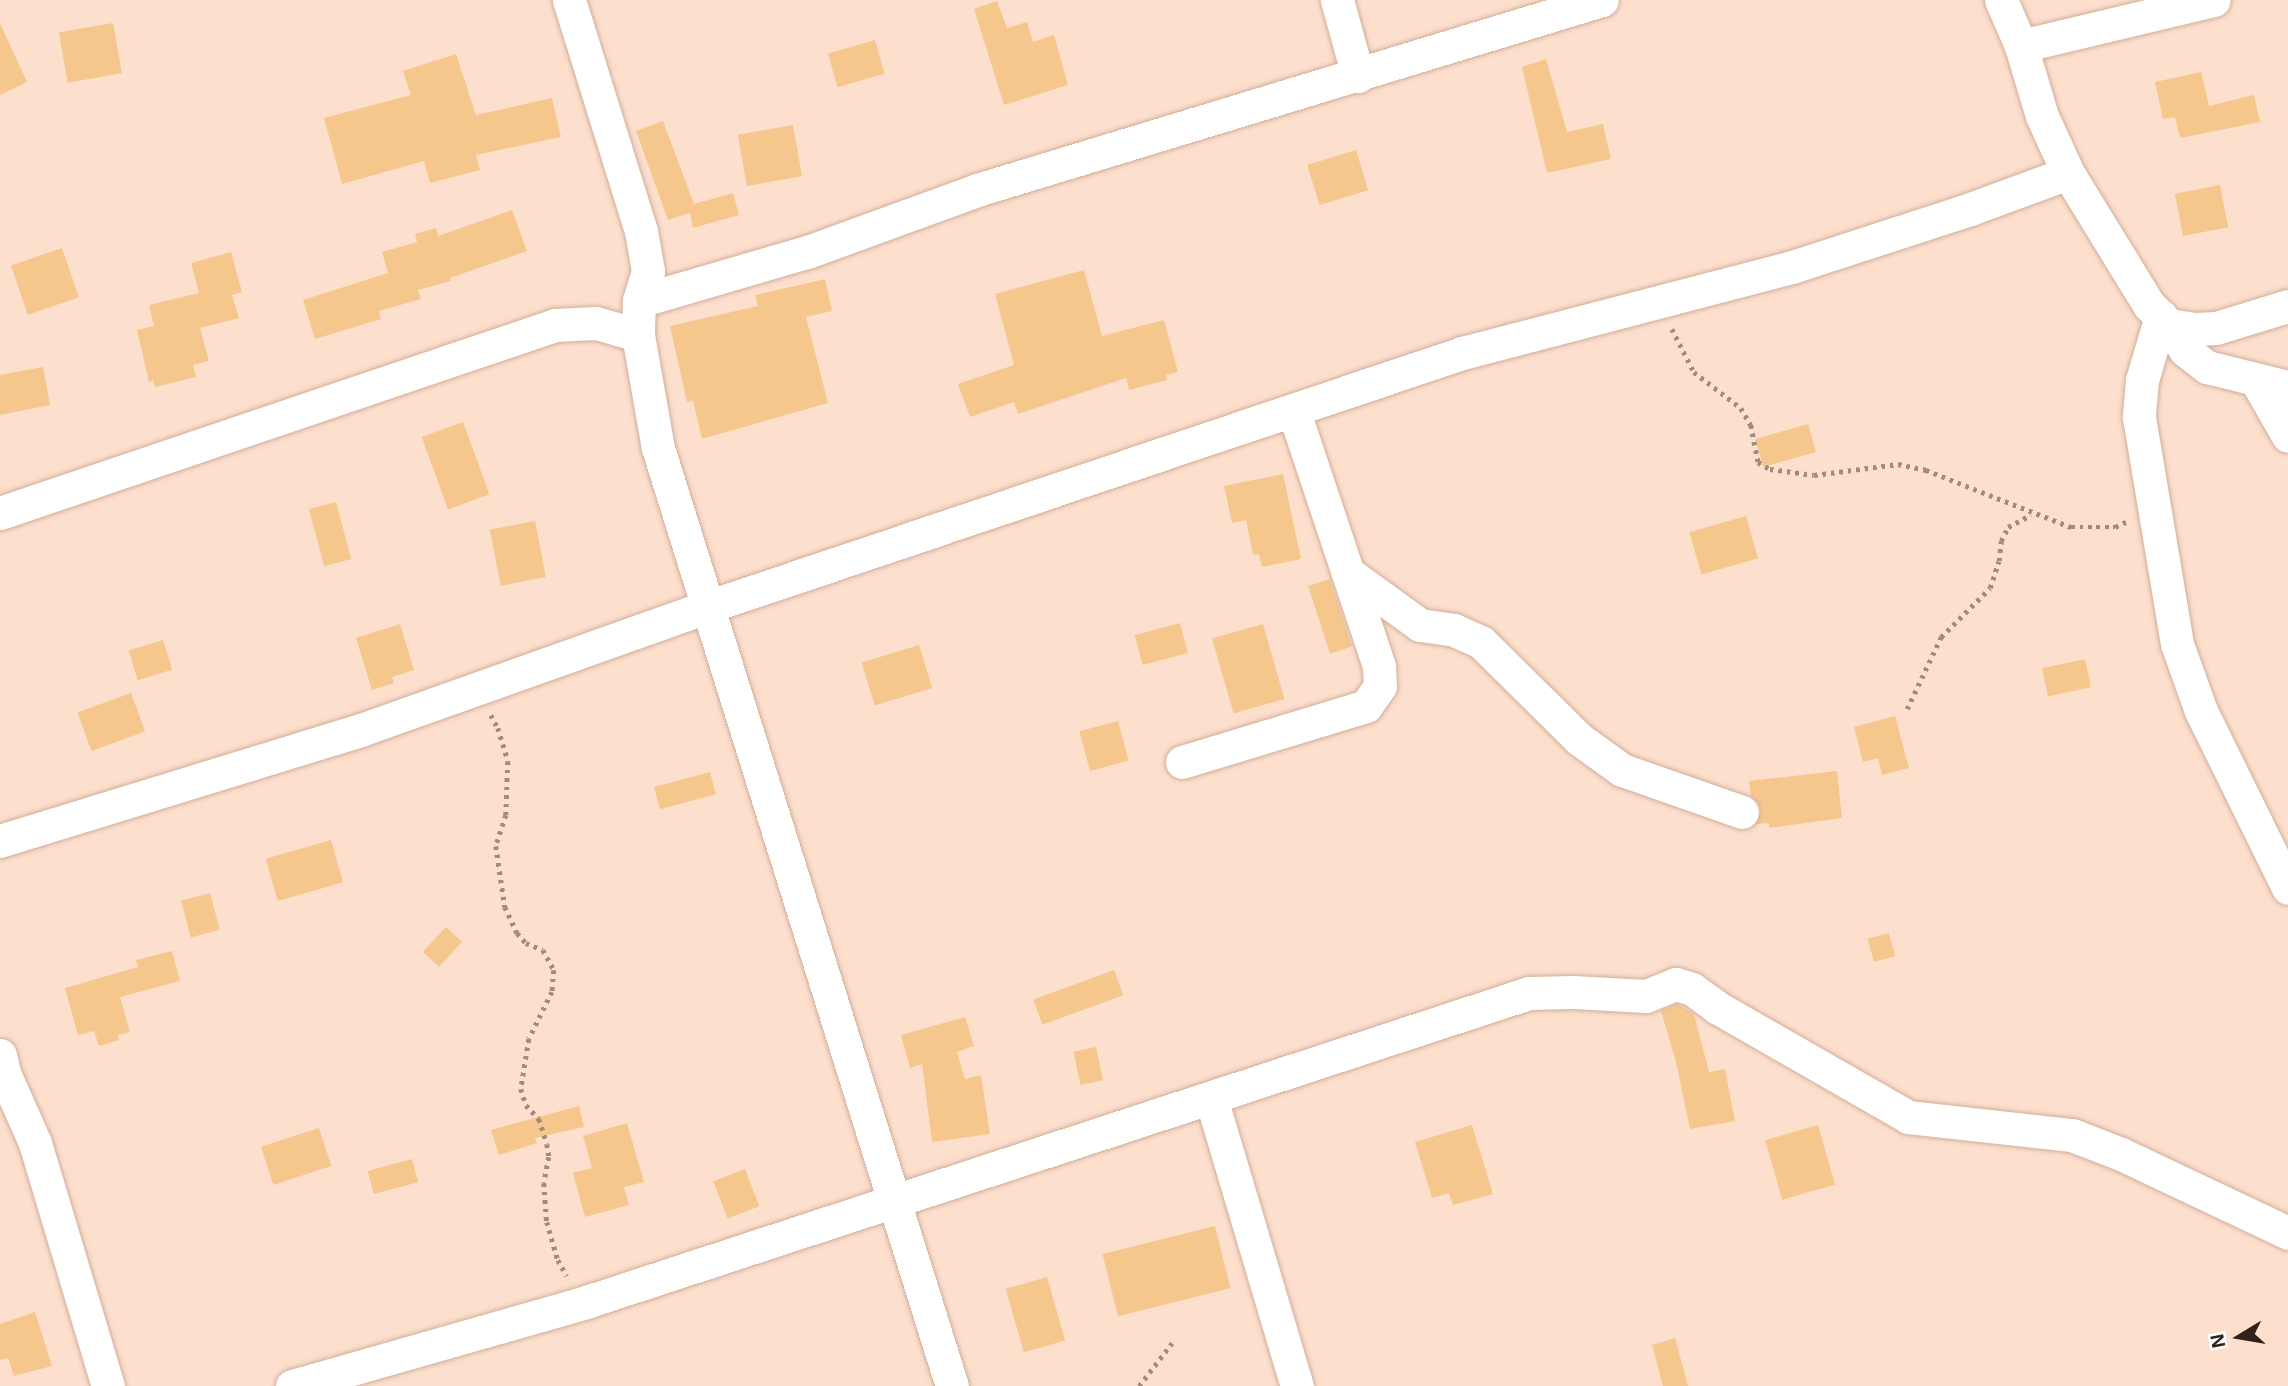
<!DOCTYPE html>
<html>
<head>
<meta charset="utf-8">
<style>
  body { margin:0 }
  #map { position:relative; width:2288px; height:1386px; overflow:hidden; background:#fddfce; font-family:Helvetica,sans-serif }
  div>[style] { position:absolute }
  .building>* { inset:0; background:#f6c78d; transform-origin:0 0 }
  .path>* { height:4.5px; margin-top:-2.25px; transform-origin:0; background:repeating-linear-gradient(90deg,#a28b7e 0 3.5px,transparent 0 8.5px) }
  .roads { filter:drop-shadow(0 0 2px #d1ae99) drop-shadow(0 0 2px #d1ae99) }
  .minor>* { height:33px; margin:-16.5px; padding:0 16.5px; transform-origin:16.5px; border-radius:16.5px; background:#fff }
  span { translate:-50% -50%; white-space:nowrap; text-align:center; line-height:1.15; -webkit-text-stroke:6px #fff; paint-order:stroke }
  .north { position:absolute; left:2204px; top:1302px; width:70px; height:70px; -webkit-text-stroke:5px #fff; paint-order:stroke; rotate:259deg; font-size:19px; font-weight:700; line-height:28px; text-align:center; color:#30221a }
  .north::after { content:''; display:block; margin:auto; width:24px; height:32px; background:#30221a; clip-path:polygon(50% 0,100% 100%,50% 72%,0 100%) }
</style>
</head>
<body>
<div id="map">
  <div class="building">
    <i style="clip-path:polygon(997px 1px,1007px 28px,1027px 22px,1033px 42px,1054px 35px,1068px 85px,1004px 105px,974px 9px)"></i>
    <i style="clip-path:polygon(0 23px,27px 82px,0 95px)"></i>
    <i style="left:113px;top:23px;width:51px;height:55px;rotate:80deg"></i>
    <i style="left:875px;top:40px;width:35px;height:49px;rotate:74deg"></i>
    <i style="clip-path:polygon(456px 54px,476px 115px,552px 98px,561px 137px,476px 155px,480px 170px,430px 183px,424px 161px,342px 184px,324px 118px,411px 95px,403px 71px)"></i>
    <i style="clip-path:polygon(1546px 59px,1567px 132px,1603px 124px,1611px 159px,1547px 173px,1522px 67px)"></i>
    <i style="clip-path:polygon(2201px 72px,2209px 106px,2254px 95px,2260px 122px,2180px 138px,2175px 117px,2163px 119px,2155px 82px)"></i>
    <i style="clip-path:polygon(663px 121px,694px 204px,733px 193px,739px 215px,693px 228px,690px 213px,668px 220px,636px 131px)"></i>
    <i style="left:793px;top:125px;width:52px;height:56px;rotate:80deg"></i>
    <i style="left:1356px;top:150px;width:42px;height:51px;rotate:73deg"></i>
    <i style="left:2220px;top:185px;width:43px;height:46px;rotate:79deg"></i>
    <i style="clip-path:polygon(512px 210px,527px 251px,450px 278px,451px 281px,418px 290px,421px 299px,379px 311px,381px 319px,315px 339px,303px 300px,388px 273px,382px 252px,417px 242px,415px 234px,436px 228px,438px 236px)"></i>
    <i style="left:62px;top:248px;width:52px;height:54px;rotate:71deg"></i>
    <i style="clip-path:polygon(231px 252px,242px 292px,232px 295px,239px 318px,200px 328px,209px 361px,193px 365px,196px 377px,155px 387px,153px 380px,149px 382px,137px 330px,154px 326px,149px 305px,199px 293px,191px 263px)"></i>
    <i style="clip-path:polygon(1084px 270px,1102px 336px,1164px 320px,1178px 372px,1166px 375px,1167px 380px,1129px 390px,1126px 378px,1018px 414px,1014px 402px,970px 417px,958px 384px,1014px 365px,995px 294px)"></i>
    <i style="clip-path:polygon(825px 279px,832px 311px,806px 317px,828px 403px,702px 439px,693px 401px,687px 402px,670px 326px,758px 306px,755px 295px)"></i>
    <i style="clip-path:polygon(43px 367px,50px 405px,0 415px,0 375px)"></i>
    <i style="left:463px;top:422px;width:77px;height:44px;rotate:70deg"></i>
    <i style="left:1808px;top:424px;width:29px;height:55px;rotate:74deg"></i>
    <i style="clip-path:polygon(1283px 474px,1301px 559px,1262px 567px,1259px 554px,1253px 555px,1246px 520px,1232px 523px,1224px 486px)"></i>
    <i style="left:336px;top:502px;width:59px;height:28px;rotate:75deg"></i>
    <i style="left:1746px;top:516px;width:44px;height:59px;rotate:74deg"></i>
    <i style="left:535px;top:521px;width:57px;height:46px;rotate:79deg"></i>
    <i style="left:1330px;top:579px;width:71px;height:23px;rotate:72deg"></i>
    <i style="left:1180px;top:623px;width:31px;height:47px;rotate:75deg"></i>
    <i style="clip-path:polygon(400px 624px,414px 670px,392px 677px,394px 683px,372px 690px,356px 638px)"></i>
    <i style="left:1263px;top:624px;width:78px;height:53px;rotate:74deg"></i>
    <i style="left:163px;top:640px;width:31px;height:36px;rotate:73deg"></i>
    <i style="left:919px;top:645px;width:45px;height:60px;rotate:73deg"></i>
    <i style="left:2085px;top:659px;width:29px;height:44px;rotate:78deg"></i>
    <i style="left:131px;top:693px;width:41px;height:57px;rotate:70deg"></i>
    <i style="clip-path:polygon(1895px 716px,1909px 768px,1882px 775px,1878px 758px,1863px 762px,1854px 727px)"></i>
    <i style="left:1118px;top:721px;width:41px;height:40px;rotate:75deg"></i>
    <i style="clip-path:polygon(1837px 771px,1842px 818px,1769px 828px,1769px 823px,1756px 824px,1761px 809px,1751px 796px,1749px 781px)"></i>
    <i style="left:710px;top:772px;width:23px;height:58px;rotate:75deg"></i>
    <i style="left:331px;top:840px;width:44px;height:68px;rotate:74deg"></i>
    <i style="left:210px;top:893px;width:38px;height:30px;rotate:75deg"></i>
    <i style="left:446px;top:927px;width:22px;height:34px;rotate:43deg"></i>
    <i style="left:1889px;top:933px;width:24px;height:22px;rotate:75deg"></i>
    <i style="clip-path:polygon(172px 951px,180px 981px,120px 997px,130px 1032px,118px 1035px,119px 1040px,99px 1046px,94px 1031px,78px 1035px,65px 988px,138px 967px,136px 960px)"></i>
    <i style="left:1114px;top:970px;width:27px;height:86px;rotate:70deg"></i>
    <i style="clip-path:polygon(1677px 1004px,1694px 1014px,1709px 1072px,1725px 1069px,1735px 1121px,1690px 1129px,1676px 1062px,1661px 1011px)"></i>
    <i style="clip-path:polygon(965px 1017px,974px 1046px,957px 1052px,965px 1079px,981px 1075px,990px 1134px,932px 1142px,922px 1064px,910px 1068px,901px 1035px)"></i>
    <i style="left:1096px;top:1047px;width:34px;height:23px;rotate:78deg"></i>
    <i style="clip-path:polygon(579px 1106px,584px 1127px,535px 1138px,537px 1143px,499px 1155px,491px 1130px)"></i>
    <i style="clip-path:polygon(627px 1123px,644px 1182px,624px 1187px,629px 1205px,585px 1217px,573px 1173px,592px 1168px,583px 1136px)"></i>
    <i style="clip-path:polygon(1472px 1125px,1493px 1194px,1453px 1205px,1449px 1193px,1432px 1198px,1415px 1142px)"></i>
    <i style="left:1818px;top:1125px;width:62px;height:55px;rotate:74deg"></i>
    <i style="left:319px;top:1128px;width:40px;height:61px;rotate:72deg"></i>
    <i style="left:412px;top:1159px;width:24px;height:46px;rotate:75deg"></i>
    <i style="left:745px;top:1169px;width:40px;height:34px;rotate:69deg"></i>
    <i style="left:1215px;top:1226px;width:64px;height:116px;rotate:76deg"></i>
    <i style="left:1047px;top:1277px;width:66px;height:43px;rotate:74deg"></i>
    <i style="clip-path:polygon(35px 1312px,52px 1366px,14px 1376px,8px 1358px,0 1360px,0 1324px)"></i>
    <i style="clip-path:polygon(1675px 1338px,1688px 1386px,1663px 1386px,1652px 1345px)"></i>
  </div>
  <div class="path">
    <i style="left:1672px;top:329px;width:48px;rotate:62.9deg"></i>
    <i style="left:1694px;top:372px;width:59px;rotate:37.5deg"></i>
    <i style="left:1741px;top:408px;width:20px;rotate:60deg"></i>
    <i style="left:1751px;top:425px;width:38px;rotate:79deg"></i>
    <i style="left:1758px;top:462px;width:14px;rotate:30deg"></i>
    <i style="left:1770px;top:469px;width:44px;rotate:7.8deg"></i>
    <i style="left:1814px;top:475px;width:85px;rotate:-7.5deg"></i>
    <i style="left:1898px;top:464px;width:29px;rotate:12deg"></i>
    <i style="left:1926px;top:470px;width:156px;rotate:21.5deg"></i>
    <i style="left:2071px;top:527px;width:44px"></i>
    <i style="left:2115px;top:527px;width:14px;rotate:-25deg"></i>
    <i style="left:1907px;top:709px;width:80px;rotate:-64.7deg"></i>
    <i style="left:1941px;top:637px;width:69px;rotate:-45deg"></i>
    <i style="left:1990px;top:588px;width:28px;rotate:-72deg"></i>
    <i style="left:1999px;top:561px;width:20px;rotate:-84deg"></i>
    <i style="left:2001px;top:541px;width:16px;rotate:-63deg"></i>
    <i style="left:2008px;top:527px;width:26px;rotate:-28deg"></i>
    <i style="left:491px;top:715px;width:15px;rotate:62deg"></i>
    <i style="left:498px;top:728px;width:34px;rotate:73deg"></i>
    <i style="left:508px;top:761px;width:54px;rotate:92.1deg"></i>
    <i style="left:506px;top:815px;width:33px;rotate:108deg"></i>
    <i style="left:496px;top:846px;width:62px;rotate:81.6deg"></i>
    <i style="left:505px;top:907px;width:29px;rotate:65deg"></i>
    <i style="left:517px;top:933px;width:13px;rotate:48deg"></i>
    <i style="left:526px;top:943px;width:18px;rotate:22deg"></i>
    <i style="left:543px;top:950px;width:23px;rotate:61deg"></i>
    <i style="left:554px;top:970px;width:22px;rotate:95deg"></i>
    <i style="left:552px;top:992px;width:52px;rotate:116.1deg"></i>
    <i style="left:529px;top:1039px;width:51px;rotate:99.1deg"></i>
    <i style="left:521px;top:1089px;width:17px;rotate:73deg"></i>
    <i style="left:526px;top:1105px;width:19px;rotate:47deg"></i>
    <i style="left:539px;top:1119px;width:26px;rotate:72deg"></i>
    <i style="left:547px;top:1144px;width:13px;rotate:81deg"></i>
    <i style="left:549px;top:1157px;width:26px;rotate:101deg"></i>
    <i style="left:544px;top:1183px;width:39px;rotate:86deg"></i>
    <i style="left:547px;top:1222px;width:40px;rotate:74deg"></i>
    <i style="left:558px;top:1260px;width:18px;rotate:61deg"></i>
    <i style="left:1139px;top:1386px;width:54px;rotate:-52.5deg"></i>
  </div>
  <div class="roads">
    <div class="minor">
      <i style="left:569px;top:0;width:242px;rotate:72.7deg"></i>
      <i style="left:641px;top:231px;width:41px;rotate:80.1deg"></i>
      <i style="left:648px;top:271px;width:31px;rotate:107deg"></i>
      <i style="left:639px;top:301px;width:34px;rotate:92deg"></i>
      <i style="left:638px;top:335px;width:115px;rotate:80deg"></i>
      <i style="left:658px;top:448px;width:983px;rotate:72.6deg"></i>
      <i style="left:1337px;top:0;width:79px;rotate:74.6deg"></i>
      <i style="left:2001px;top:0;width:50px;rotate:66.5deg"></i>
      <i style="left:2021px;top:46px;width:73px;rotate:73.3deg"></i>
      <i style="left:2042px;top:116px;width:63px;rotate:65.5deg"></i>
      <i style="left:2068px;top:173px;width:155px;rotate:58.5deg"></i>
      <i style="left:2149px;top:305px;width:28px;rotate:45deg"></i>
      <i style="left:2169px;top:325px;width:26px;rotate:9deg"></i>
      <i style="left:2195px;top:329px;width:21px;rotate:-3deg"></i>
      <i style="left:2216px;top:328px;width:75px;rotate:-17deg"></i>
      <i style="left:2021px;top:46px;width:198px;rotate:-13.4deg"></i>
      <i style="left:639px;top:301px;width:175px;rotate:-16.3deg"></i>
      <i style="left:807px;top:252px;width:181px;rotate:-20deg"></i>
      <i style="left:977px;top:190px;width:653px;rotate:-16.91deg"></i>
      <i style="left:2161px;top:316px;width:67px;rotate:106.5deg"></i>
      <i style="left:2142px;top:380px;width:37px;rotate:95deg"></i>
      <i style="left:2139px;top:417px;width:230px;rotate:80.5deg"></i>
      <i style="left:2177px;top:644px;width:71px;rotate:70.3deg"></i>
      <i style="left:2201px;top:711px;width:197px;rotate:63.8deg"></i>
      <i style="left:2169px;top:325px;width:30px;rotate:57deg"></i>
      <i style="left:2185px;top:350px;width:28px;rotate:38deg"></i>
      <i style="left:2207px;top:367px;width:83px;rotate:13.9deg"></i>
      <i style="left:2256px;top:380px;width:64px;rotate:60.3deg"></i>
      <i style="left:0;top:513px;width:586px;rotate:-18.71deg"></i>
      <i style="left:555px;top:325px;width:41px;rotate:-2.8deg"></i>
      <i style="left:596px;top:323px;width:44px;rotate:15.9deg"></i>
      <i style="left:1348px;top:573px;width:89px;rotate:35.8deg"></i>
      <i style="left:1420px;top:625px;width:34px;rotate:8deg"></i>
      <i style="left:1454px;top:630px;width:30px;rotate:24deg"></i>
      <i style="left:1481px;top:642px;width:138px;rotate:44.7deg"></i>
      <i style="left:1579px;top:739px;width:53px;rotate:35.8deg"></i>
      <i style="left:1622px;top:770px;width:127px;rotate:19.3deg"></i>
      <i style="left:1182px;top:762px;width:192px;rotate:-16.9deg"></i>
      <i style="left:1366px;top:706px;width:24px;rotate:-55deg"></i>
      <i style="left:1380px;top:686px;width:20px;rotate:-93deg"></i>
      <i style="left:1379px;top:666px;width:268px;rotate:-108.5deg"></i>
      <i style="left:0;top:841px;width:375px;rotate:-17.1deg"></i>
      <i style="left:358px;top:731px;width:370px;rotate:-19.6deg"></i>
      <i style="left:707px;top:607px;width:797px;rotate:-18.59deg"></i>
      <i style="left:1462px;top:353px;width:341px;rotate:-14.6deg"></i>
      <i style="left:1792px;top:267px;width:187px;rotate:-18deg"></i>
      <i style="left:1970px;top:209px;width:104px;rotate:-20.2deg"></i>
      <i style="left:0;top:1055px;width:18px;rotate:77deg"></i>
      <i style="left:4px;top:1073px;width:77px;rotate:66.1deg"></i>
      <i style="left:35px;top:1143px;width:254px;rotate:73.3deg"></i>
      <i style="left:1211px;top:1098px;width:301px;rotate:73.4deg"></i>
      <i style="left:292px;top:1386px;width:306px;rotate:-15.9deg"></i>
      <i style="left:586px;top:1302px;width:992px;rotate:-18.14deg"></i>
      <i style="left:1529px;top:993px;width:44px;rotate:-1.3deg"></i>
      <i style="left:1573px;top:992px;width:73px;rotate:3.1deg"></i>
      <i style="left:1646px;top:996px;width:32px;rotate:-22deg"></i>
      <i style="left:1676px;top:984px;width:17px;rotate:17deg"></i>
      <i style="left:1692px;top:989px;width:32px;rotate:36deg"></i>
      <i style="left:1718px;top:1008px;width:219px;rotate:29.8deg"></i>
      <i style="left:1908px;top:1117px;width:165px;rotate:6.3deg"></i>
      <i style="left:2072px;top:1135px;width:53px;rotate:21.2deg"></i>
      <i style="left:2121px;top:1154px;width:185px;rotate:25.3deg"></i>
    </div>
  </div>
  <div class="north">N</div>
</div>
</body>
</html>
